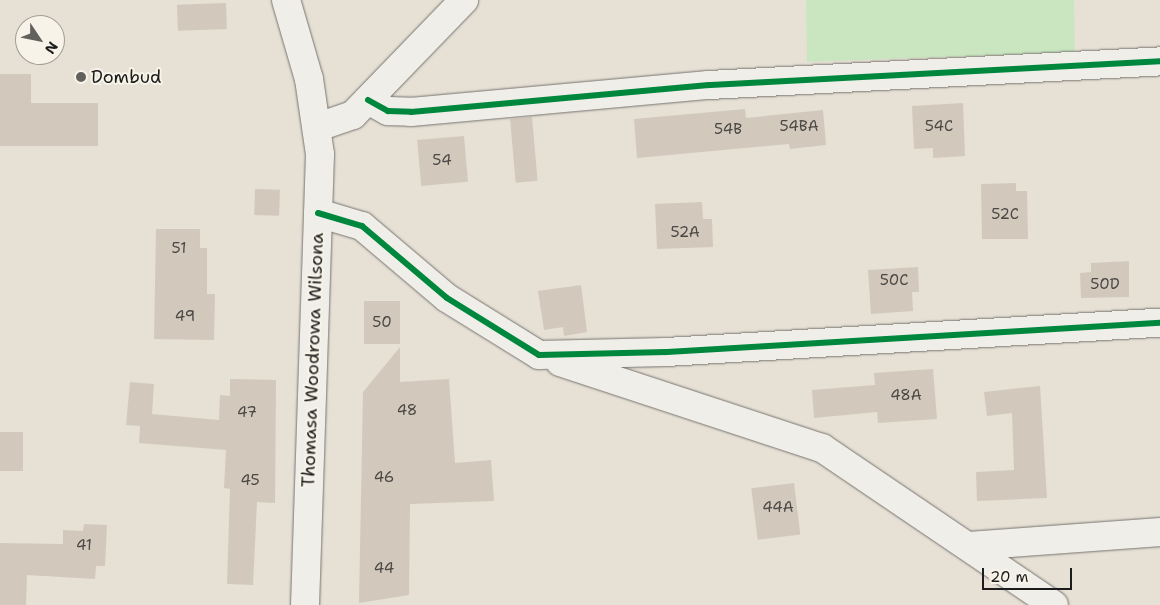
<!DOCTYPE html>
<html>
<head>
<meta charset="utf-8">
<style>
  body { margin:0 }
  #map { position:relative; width:1160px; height:605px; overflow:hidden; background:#e6e0d5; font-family:"Shantell Sans",sans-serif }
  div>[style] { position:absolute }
  .green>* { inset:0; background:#c9e6c0 }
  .building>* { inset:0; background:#d2c9bc; transform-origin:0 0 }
  .roads { filter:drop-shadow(0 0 1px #77746f) drop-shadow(0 0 1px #77746f) }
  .minor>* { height:28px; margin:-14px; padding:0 14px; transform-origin:14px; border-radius:14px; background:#f0eee9 }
  .tertiary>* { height:28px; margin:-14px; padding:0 14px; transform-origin:14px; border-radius:14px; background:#f0eee9 }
  .cycleway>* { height:6px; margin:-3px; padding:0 3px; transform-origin:3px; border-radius:3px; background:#00873e }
  .dots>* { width:14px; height:14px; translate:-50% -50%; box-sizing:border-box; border:2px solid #f7f3e8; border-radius:50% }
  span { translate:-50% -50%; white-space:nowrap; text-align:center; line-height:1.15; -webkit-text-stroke:4px #f7f3e8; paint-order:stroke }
  .number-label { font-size:15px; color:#4a4744 }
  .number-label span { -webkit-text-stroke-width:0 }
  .poi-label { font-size:18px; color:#1c1c1c }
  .left { translate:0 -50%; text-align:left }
  .street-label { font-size:18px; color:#1c1c1c }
  .north { position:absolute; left:15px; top:15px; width:50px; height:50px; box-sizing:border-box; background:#f7f3e8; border:1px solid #9f9d96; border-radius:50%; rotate:124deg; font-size:14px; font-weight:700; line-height:20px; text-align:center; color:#1c1c1c }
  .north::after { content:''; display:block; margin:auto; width:18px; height:22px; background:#63615d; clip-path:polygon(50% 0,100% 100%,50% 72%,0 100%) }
  .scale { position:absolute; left:982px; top:568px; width:90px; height:22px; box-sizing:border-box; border:2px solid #1c1c1c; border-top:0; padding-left:6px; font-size:15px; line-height:18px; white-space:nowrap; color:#1c1c1c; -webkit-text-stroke:4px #f7f3e8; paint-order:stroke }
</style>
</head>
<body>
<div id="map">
  <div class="green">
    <i style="clip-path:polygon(806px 0,1074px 0,1075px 52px,807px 62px)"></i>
  </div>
  <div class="building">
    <i style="left:226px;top:3px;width:26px;height:49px;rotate:88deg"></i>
    <i style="clip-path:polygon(0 74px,31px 74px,31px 103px,98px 103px,98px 146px,0 146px)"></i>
    <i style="clip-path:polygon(963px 103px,965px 156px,933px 158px,933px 148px,914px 149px,912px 106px)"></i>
    <i style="clip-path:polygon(745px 109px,746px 118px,823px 110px,826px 145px,790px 149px,789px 144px,637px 158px,634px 119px)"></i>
    <i style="left:532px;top:117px;width:64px;height:22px;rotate:85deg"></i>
    <i style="left:464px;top:136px;width:46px;height:47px;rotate:85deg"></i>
    <i style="clip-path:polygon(1016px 183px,1016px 191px,1027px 191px,1028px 239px,982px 239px,981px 184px)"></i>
    <i style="left:255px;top:189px;width:25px;height:26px;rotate:2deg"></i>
    <i style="clip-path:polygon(702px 202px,703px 219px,712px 219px,713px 247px,657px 249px,655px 204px)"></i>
    <i style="clip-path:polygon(156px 229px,200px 229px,200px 248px,207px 248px,207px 294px,215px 294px,214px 340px,154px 339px)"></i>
    <i style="clip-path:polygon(1129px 261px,1129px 297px,1081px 298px,1080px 273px,1091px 272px,1091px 263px)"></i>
    <i style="clip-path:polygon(918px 267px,919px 292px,912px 292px,913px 311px,871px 314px,868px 270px)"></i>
    <i style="clip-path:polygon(581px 285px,587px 332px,564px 336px,563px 327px,544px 330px,538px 291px)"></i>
    <i style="left:364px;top:301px;width:36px;height:43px"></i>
    <i style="clip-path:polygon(400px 347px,400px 382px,449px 379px,455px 463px,491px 460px,494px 501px,410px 504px,409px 595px,359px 603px,363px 392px)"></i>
    <i style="clip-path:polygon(933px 369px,937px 419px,878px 423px,877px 412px,814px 418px,812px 390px,875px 385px,874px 373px)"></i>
    <i style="clip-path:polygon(230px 379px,276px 380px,275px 503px,257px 502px,253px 585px,227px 584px,230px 489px,224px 488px,226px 450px,139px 443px,140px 426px,126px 425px,130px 382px,154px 384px,152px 414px,219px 420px,220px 395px,230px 396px)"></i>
    <i style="clip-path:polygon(1040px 386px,1047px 498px,977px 501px,976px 472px,1014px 470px,1012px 413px,987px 416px,984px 392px)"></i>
    <i style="left:0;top:432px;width:23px;height:39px"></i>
    <i style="left:794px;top:483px;width:52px;height:43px;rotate:83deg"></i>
    <i style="clip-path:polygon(84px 524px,107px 525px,105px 566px,96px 566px,95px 579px,27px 575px,26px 605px,0 605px,0 543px,63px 544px,63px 530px,83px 531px)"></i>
  </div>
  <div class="roads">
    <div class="minor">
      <i style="left:368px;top:100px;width:23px;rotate:29deg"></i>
      <i style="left:388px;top:111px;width:23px;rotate:2deg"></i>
      <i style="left:411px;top:112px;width:299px;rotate:-5.2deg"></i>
      <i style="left:709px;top:85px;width:452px;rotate:-3deg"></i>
      <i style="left:318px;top:213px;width:46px;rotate:16.5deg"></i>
      <i style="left:362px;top:226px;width:111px;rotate:40.3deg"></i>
      <i style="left:447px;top:298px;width:108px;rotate:31.8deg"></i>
      <i style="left:539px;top:355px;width:127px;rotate:-1.4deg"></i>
      <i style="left:666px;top:352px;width:495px;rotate:-3.4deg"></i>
      <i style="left:560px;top:362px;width:276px;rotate:18.2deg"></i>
      <i style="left:822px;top:448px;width:280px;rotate:34.1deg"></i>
      <i style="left:969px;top:546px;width:192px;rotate:-4.2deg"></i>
    </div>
    <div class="tertiary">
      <i style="left:286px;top:0;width:82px;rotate:73.8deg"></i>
      <i style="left:309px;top:79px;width:76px;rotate:81.7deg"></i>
      <i style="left:320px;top:154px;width:451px;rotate:91.9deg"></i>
      <i style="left:318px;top:127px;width:37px;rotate:-19deg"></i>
      <i style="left:353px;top:115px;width:160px;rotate:-46deg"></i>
    </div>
  </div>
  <div class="cycleway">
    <i style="left:368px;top:100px;width:23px;rotate:29deg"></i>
    <i style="left:388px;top:111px;width:23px;rotate:2deg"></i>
    <i style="left:411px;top:112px;width:299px;rotate:-5.2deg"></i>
    <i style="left:709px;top:85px;width:452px;rotate:-3deg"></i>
    <i style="left:318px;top:213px;width:46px;rotate:16.5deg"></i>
    <i style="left:362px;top:226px;width:111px;rotate:40.3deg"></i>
    <i style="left:447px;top:298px;width:108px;rotate:31.8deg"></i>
    <i style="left:539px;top:355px;width:127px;rotate:-1.4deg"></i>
    <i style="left:666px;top:352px;width:495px;rotate:-3.4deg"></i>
  </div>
  <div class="dots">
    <i style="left:81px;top:77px;background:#63615d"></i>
  </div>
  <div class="number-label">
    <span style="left:799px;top:127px">54BA</span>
    <span style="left:939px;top:127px">54C</span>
    <span style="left:728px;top:130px">54B</span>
    <span style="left:442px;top:161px">54</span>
    <span style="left:1005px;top:215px">52C</span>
    <span style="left:685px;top:233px">52A</span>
    <span style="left:179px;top:249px">51</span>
    <span style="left:894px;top:281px">50C</span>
    <span style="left:1105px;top:285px">50D</span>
    <span style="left:185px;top:317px">49</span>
    <span style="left:382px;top:323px">50</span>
    <span style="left:906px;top:396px">48A</span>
    <span style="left:407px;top:411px">48</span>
    <span style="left:247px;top:413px">47</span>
    <span style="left:384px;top:478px">46</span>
    <span style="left:250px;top:481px">45</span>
    <span style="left:778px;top:508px">44A</span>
    <span style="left:84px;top:546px">41</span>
    <span style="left:384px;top:569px">44</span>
  </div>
  <div class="poi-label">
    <span class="left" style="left:91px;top:77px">Dombud</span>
  </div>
  <div class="street-label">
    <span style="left:313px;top:360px;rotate:-88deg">Thomasa Woodrowa Wilsona</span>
  </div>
  <div class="north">N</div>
  <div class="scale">20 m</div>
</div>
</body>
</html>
